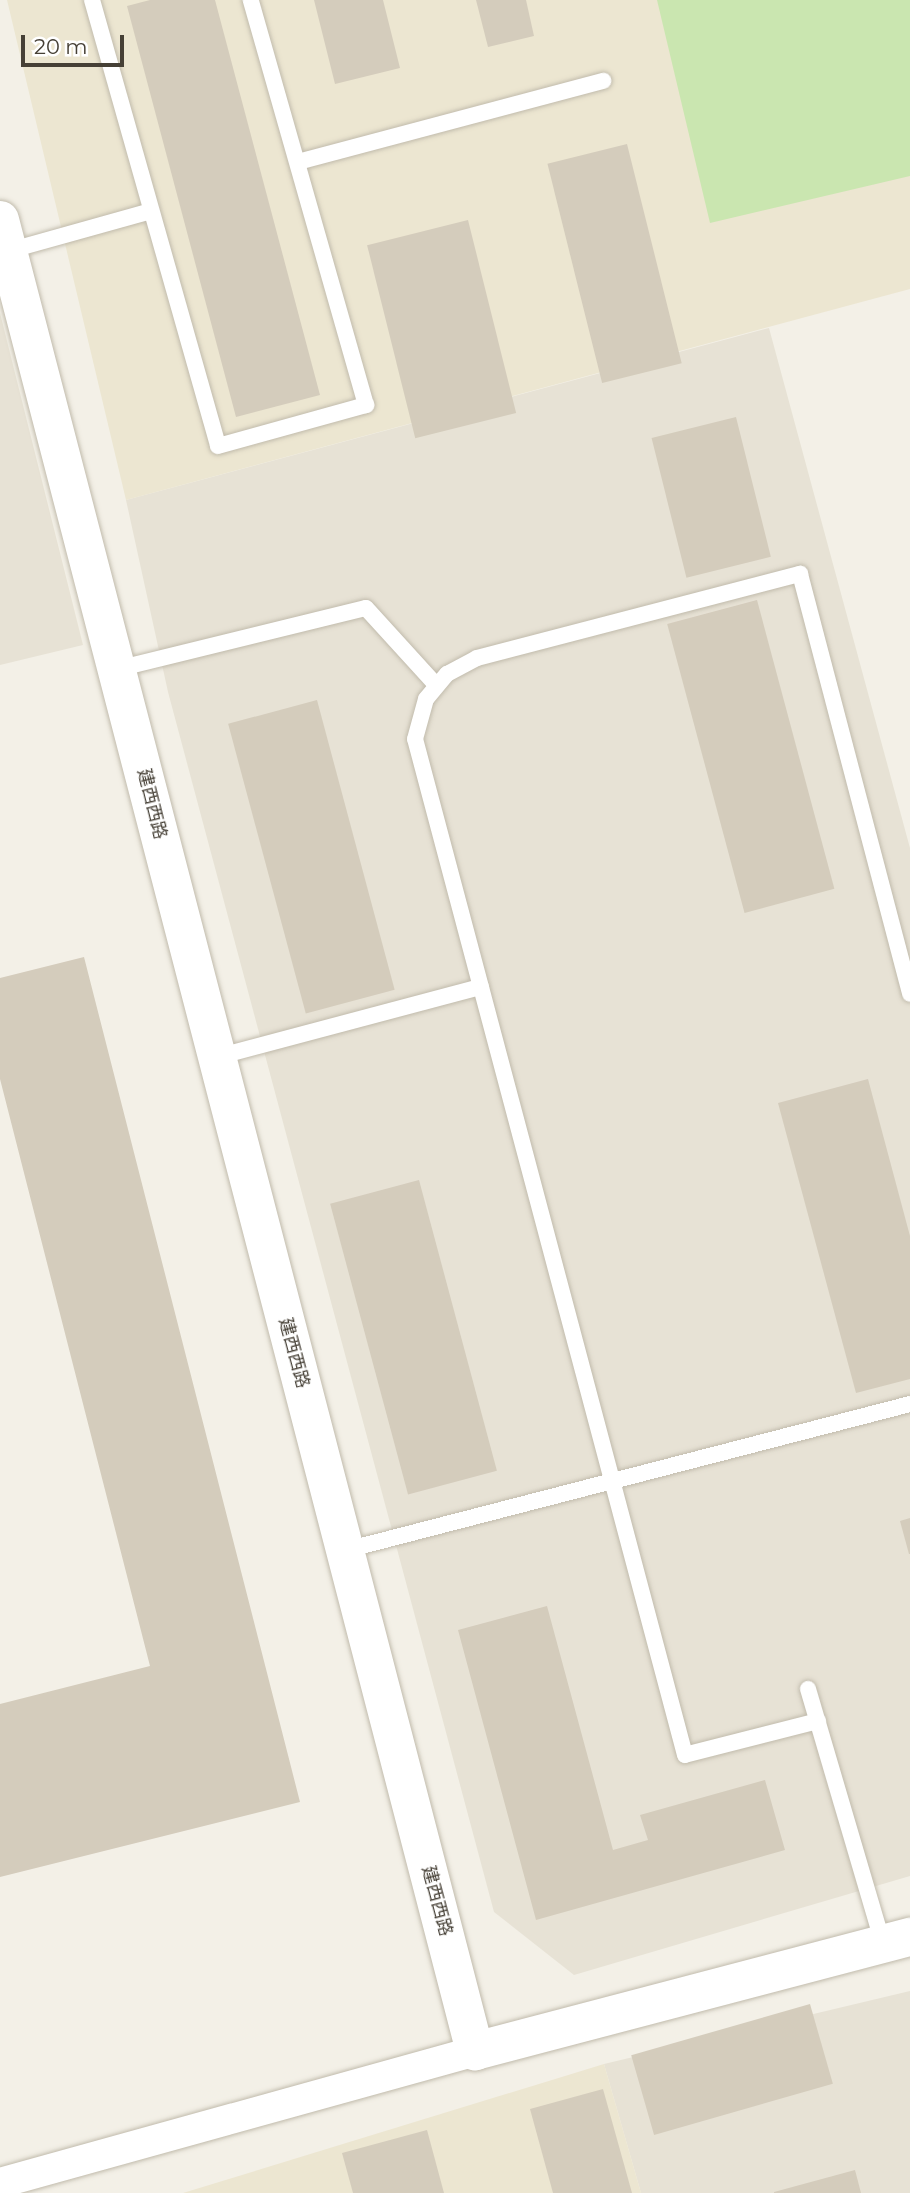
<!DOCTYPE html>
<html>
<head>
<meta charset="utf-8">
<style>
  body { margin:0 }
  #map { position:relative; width:910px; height:2193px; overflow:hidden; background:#f3f0e7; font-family:Montserrat,"Noto Sans SC",sans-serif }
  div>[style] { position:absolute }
  .residential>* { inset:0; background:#e7e2d5 }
  .education>* { inset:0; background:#ece6d1 }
  .green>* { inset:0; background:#cae6b0 }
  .building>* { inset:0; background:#d4ccbc; transform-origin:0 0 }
  .roads { filter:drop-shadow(0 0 2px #c1bbac) drop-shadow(0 0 2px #c1bbac) }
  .service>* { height:16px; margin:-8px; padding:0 8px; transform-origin:8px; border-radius:8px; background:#fff }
  .minor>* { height:30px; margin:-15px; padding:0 15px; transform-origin:15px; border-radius:15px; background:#fff }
  .tertiary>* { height:38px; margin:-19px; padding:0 19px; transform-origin:19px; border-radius:19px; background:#fff }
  span { translate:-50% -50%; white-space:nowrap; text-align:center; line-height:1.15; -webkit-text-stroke:6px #fff; paint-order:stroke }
  .street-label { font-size:18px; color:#464036 }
  .scale { position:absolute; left:21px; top:35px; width:103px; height:32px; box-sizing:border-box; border:4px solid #464036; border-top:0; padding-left:9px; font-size:21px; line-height:24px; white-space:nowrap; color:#464036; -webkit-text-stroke:5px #fff; paint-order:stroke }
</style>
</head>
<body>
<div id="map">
  <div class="residential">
    <i style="clip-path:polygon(0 313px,83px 645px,0 665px)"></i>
    <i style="clip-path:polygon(769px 328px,910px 848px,910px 1876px,574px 1975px,494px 1912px,168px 692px,126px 500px)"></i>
    <i style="clip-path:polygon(910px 1991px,910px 2193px,641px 2193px,604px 2064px)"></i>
  </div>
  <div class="education">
    <i style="clip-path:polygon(7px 0,910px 0,910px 289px,126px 500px)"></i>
    <i style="clip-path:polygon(604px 2064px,641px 2193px,183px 2193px)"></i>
  </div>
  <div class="green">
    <i style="clip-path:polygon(657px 0,910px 0,910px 176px,710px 223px)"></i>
  </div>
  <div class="building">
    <i style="clip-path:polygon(150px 0,215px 0,320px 395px,236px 417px,127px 6px)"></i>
    <i style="clip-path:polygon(314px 0,383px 0,400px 68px,335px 84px)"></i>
    <i style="clip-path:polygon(476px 0,526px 0,534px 36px,488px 47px)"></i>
    <i style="left:627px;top:144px;width:226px;height:82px;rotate:76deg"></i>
    <i style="left:468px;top:220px;width:199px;height:104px;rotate:76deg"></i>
    <i style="left:736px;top:417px;width:144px;height:87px;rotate:76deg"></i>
    <i style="left:757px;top:600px;width:299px;height:93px;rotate:75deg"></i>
    <i style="left:317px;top:700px;width:300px;height:92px;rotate:75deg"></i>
    <i style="clip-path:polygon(84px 957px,300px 1802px,0 1877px,0 1704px,150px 1666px,0 1079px,0 978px)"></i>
    <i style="clip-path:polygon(868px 1079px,910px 1236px,910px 1379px,856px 1393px,778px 1103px)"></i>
    <i style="left:419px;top:1180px;width:301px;height:92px;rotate:75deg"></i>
    <i style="clip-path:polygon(910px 1518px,910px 1554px,909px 1554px,900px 1521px)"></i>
    <i style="clip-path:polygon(547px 1606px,613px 1850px,648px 1840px,640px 1815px,765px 1780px,785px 1850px,536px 1920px,458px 1630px)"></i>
    <i style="left:810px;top:2004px;width:83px;height:186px;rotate:74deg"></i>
    <i style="clip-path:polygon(603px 2089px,632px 2193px,553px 2193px,530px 2109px)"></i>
    <i style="clip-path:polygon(427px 2130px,444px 2193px,353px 2193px,342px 2153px)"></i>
    <i style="clip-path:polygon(855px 2170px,861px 2193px,774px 2193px,774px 2192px)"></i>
  </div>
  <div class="roads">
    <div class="service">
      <i style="left:92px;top:0;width:463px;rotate:74.2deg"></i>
      <i style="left:218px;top:446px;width:154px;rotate:-15.5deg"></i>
      <i style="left:366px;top:405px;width:421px;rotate:-105.9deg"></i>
      <i style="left:298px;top:162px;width:316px;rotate:-14.9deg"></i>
      <i style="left:8px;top:251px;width:148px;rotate:-15.6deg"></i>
      <i style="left:117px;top:669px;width:256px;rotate:-13.8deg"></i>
      <i style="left:366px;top:608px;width:104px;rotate:47.7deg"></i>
      <i style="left:217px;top:1057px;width:273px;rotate:-14.9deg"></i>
      <i style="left:346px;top:1550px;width:583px;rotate:-14.51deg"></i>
      <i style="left:808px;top:1689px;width:266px;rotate:73.6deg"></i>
      <i style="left:818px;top:1721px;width:137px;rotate:165.7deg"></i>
      <i style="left:685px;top:1755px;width:1051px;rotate:-104.88deg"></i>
      <i style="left:415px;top:739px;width:41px;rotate:-74.6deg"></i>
      <i style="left:426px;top:699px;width:33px;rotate:-50deg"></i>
      <i style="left:447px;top:674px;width:34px;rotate:-28deg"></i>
      <i style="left:477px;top:658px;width:334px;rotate:-14.6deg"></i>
      <i style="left:800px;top:574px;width:434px;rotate:75.3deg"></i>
    </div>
    <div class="minor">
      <i style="left:0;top:2183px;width:493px;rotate:-15.5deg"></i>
    </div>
    <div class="tertiary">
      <i style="left:0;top:220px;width:1892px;rotate:75.46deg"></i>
      <i style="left:475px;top:2051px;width:450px;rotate:-14.7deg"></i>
    </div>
  </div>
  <div class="street-label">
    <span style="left:152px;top:804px;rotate:76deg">建西西路</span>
    <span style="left:294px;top:1353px;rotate:75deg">建西西路</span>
    <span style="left:437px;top:1901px;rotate:75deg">建西西路</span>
  </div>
  <div class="scale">20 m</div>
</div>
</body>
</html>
